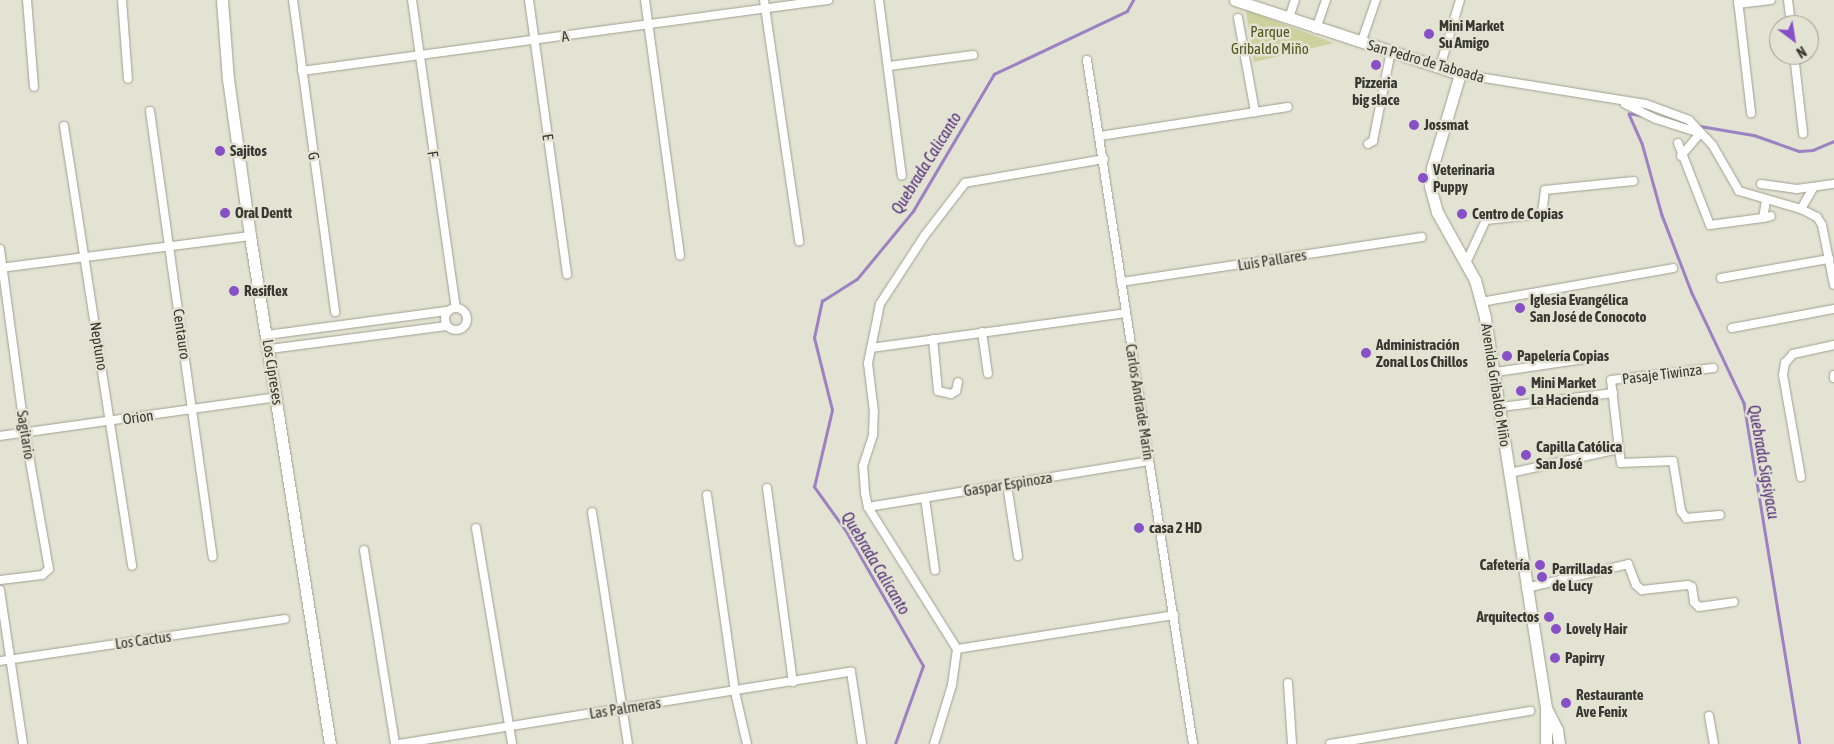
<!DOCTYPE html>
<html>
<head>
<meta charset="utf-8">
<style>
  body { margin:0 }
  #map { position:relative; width:1834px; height:744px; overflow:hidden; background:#e2e3d2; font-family:"Asap Condensed",sans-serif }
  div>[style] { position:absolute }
  .green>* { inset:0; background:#cdd19d }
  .stream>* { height:2.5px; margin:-1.25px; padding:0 1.25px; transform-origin:1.25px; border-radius:1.25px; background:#9c81c3 }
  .roads { filter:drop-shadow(0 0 1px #9e9f8f) drop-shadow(0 0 1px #9e9f8f) }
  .street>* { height:8px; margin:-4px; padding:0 4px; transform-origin:4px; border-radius:4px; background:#fff }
  .street>.ring { margin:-4px; padding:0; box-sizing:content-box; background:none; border:8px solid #fff; border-radius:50% }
  .secondary>* { height:11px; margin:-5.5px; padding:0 5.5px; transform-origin:5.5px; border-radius:5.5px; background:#fff }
  .dots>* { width:14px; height:14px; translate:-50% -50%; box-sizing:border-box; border:2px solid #e2e3d2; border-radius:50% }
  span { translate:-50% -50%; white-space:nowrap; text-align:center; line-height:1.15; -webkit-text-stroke:5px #e2e3d2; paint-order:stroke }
  .poi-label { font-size:15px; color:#383932; font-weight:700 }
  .left { translate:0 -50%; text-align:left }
  .right { translate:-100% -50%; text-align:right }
  .park-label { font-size:15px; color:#53551c }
  .street-label { font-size:15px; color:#383932 }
  .water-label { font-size:16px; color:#522b7b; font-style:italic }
  .north { position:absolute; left:1769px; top:15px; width:50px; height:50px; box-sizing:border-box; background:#e2e3d2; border:1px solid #9e9f92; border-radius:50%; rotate:149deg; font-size:14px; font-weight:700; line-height:20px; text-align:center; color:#383932 }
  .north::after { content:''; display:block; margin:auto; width:18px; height:22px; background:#8850c7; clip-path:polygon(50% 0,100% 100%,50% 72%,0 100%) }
</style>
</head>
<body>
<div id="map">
  <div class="green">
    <i style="clip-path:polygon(1246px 10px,1334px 43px,1254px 62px)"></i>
  </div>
  <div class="stream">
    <i style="left:1644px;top:116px;width:15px;rotate:-172deg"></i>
    <i style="left:1629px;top:114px;width:32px;rotate:66deg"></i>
    <i style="left:1642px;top:143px;width:75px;rotate:74.5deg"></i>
    <i style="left:1662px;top:215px;width:84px;rotate:69deg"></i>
    <i style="left:1692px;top:293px;width:122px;rotate:64.7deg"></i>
    <i style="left:1744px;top:403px;width:346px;rotate:80.7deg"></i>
    <i style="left:1700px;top:126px;width:55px;rotate:9.5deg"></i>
    <i style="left:1754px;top:135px;width:48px;rotate:19.6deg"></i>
    <i style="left:1799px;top:151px;width:14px;rotate:-4deg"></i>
    <i style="left:1813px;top:150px;width:23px;rotate:-23deg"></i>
    <i style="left:895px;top:744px;width:83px;rotate:-70.3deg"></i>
    <i style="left:923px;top:666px;width:157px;rotate:-119.8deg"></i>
    <i style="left:845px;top:530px;width:53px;rotate:-125.8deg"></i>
    <i style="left:814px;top:487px;width:79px;rotate:-76.8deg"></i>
    <i style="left:832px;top:410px;width:74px;rotate:-104deg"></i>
    <i style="left:814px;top:338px;width:38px;rotate:-78deg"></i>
    <i style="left:822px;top:301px;width:41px;rotate:-32.2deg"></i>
    <i style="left:857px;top:279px;width:88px;rotate:-50.5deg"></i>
    <i style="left:913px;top:211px;width:159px;rotate:-59.4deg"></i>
    <i style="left:994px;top:74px;width:147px;rotate:-25.3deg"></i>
    <i style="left:1127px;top:11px;width:13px;rotate:-61deg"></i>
  </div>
  <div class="roads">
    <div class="street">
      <i style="left:27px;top:0;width:87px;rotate:85.4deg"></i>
      <i style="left:122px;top:0;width:79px;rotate:85.7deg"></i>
      <i style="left:293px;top:0;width:315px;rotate:82.3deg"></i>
      <i style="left:412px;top:0;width:311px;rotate:81.9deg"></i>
      <i style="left:529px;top:0;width:277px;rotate:82.1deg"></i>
      <i style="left:645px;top:0;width:258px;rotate:82.2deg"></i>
      <i style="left:764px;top:0;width:244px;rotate:81.7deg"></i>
      <i style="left:879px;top:0;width:177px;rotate:82.6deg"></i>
      <i style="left:1738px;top:0;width:114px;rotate:83.4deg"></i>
      <i style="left:1788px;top:0;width:25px;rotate:83deg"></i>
      <i style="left:1738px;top:4px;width:33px;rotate:-7deg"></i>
      <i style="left:1238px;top:18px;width:96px;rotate:79.7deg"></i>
      <i style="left:1289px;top:18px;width:19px;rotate:-72deg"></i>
      <i style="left:1316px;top:29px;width:31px;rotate:-71deg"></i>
      <i style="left:1361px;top:43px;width:46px;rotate:-70.8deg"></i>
      <i style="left:1794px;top:55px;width:79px;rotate:83.4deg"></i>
      <i style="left:1087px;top:60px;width:692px;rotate:81.19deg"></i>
      <i style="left:889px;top:66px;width:85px;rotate:-7.5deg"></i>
      <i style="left:1440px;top:67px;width:70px;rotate:-73.4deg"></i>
      <i style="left:302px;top:71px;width:531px;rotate:-7.69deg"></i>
      <i style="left:1460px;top:74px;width:188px;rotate:9.2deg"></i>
      <i style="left:1646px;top:104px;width:46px;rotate:20.4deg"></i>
      <i style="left:1689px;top:120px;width:35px;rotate:47deg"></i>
      <i style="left:1713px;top:146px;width:52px;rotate:60deg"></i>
      <i style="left:1739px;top:191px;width:65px;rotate:16.2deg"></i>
      <i style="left:1801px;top:209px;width:18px;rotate:27deg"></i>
      <i style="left:1817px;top:217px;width:9px;rotate:58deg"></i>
      <i style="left:1822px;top:225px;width:61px;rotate:78.7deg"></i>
      <i style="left:1625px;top:104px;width:34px;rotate:26deg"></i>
      <i style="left:1656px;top:119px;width:46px;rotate:17.7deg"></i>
      <i style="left:150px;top:111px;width:450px;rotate:82deg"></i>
      <i style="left:64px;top:126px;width:445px;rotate:81.2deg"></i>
      <i style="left:1100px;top:136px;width:190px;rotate:-8.8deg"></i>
      <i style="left:1678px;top:143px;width:88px;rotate:68.7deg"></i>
      <i style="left:1710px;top:225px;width:53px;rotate:-7.5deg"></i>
      <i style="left:1368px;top:144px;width:6px;rotate:-31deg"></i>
      <i style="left:1373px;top:141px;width:92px;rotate:-78.7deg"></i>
      <i style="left:1681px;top:156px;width:30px;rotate:-50deg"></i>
      <i style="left:1761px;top:184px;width:36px;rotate:8deg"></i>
      <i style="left:1797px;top:189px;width:37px;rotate:-8deg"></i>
      <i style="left:1766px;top:200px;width:18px;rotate:99deg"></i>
      <i style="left:1763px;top:218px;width:8px;rotate:-14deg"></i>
      <i style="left:1801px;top:209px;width:24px;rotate:-60deg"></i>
      <i style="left:0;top:249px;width:186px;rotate:82.3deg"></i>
      <i style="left:25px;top:433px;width:138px;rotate:80deg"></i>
      <i style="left:49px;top:569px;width:9px;rotate:139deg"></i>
      <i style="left:42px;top:575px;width:42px;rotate:173.2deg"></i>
      <i style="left:1466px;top:263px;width:47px;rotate:-65.1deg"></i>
      <i style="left:1486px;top:220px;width:56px;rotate:-6.1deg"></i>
      <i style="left:1542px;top:214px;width:24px;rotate:-83deg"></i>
      <i style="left:1545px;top:190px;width:89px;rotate:-5.8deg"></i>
      <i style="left:0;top:268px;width:252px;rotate:-7.3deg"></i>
      <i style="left:1721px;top:278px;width:110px;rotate:-10deg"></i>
      <i style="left:1121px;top:282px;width:304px;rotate:-8.5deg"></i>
      <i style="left:1481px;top:302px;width:195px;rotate:-10deg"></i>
      <i class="ring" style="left:445px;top:308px;width:14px;height:14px"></i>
      <i style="left:1732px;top:328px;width:104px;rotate:-10.6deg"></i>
      <i style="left:982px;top:332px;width:42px;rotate:81.9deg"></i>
      <i style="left:267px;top:335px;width:183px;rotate:-7.6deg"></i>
      <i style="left:933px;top:339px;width:52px;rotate:84.5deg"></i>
      <i style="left:938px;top:391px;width:13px;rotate:13deg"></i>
      <i style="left:951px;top:394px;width:6px;rotate:-31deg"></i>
      <i style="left:956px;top:391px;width:9px;rotate:-77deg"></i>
      <i style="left:871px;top:348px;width:257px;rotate:-7.8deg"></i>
      <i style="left:270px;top:349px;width:178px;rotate:-7.4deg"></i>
      <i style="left:1496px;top:372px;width:96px;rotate:-8.4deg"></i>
      <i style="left:1834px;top:375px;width:3px;rotate:90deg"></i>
      <i style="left:1501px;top:407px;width:113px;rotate:-7.1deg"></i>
      <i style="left:0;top:436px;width:280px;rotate:-8deg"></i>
      <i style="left:1619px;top:449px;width:14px;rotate:82deg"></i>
      <i style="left:1621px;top:463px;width:52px;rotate:-2.2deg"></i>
      <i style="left:1673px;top:461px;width:51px;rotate:80.9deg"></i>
      <i style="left:1681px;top:511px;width:9px;rotate:54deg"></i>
      <i style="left:1686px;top:518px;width:34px;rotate:-5deg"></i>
      <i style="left:1510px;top:473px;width:112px;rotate:-12.4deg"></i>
      <i style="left:1619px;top:449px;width:69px;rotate:-96.6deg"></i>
      <i style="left:1611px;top:380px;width:103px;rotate:-6.7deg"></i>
      <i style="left:1801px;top:477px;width:104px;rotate:-100deg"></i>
      <i style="left:1783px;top:375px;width:12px;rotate:-81deg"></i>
      <i style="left:1785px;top:363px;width:12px;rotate:-48deg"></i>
      <i style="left:1793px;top:354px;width:42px;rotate:-12.4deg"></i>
      <i style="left:1007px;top:485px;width:72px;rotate:81.2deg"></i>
      <i style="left:767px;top:488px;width:196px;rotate:82.4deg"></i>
      <i style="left:707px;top:495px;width:199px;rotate:81.9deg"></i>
      <i style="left:735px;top:692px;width:53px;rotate:77deg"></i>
      <i style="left:925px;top:498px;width:73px;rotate:82.1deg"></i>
      <i style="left:868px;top:507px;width:284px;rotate:-9.3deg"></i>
      <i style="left:592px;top:512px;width:235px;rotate:81.2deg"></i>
      <i style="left:476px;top:528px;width:219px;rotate:80.5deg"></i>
      <i style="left:364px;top:550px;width:196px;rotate:80.9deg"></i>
      <i style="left:1526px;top:588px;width:105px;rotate:-13.2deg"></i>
      <i style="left:1628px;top:564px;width:22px;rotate:69deg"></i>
      <i style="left:1636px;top:585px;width:8px;rotate:40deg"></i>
      <i style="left:1642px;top:590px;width:46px;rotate:-6.2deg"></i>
      <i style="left:1688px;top:585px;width:4px;rotate:27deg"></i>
      <i style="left:1692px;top:587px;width:15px;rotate:82deg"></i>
      <i style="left:1694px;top:602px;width:7px;rotate:45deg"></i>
      <i style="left:1699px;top:607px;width:35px;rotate:-8deg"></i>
      <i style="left:0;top:590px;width:156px;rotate:81.5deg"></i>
      <i style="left:957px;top:649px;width:220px;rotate:-8.9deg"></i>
      <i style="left:0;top:661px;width:288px;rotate:-8.4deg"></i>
      <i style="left:1288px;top:683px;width:61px;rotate:86.2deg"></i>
      <i style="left:1709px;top:716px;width:28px;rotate:80deg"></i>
      <i style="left:399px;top:744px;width:458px;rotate:-9.1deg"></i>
      <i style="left:851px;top:672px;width:73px;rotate:81.3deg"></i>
      <i style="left:934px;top:744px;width:62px;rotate:-73deg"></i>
      <i style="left:952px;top:685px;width:36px;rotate:-82deg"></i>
      <i style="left:957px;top:649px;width:168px;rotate:-122.1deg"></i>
      <i style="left:868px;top:507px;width:14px;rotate:-102deg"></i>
      <i style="left:865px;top:493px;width:27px;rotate:-94deg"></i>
      <i style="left:863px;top:466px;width:33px;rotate:-72deg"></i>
      <i style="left:873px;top:435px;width:23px;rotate:-88deg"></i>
      <i style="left:874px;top:412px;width:49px;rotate:-97deg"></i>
      <i style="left:868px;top:363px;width:60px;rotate:-78.5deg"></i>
      <i style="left:880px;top:304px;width:82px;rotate:-56.9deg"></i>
      <i style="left:925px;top:235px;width:66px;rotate:-52.4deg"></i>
      <i style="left:965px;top:183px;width:141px;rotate:-9.8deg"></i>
      <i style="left:1330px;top:744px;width:203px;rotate:-9.4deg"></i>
    </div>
    <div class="secondary">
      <i style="left:222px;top:0;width:79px;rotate:85.7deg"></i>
      <i style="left:228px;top:79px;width:159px;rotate:82deg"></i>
      <i style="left:250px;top:236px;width:514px;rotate:81.05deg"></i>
      <i style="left:1235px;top:0;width:237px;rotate:18.2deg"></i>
      <i style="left:1460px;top:74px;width:98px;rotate:106.6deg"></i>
      <i style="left:1432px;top:168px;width:18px;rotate:96deg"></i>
      <i style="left:1430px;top:186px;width:27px;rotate:75deg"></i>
      <i style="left:1437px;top:212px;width:78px;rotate:60.8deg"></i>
      <i style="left:1475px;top:280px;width:39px;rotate:75deg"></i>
      <i style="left:1485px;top:318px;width:395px;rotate:81.1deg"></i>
      <i style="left:1546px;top:708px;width:36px;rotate:90deg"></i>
      <i style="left:1546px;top:708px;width:25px;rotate:63deg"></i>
      <i style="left:1557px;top:730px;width:14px;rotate:82deg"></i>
    </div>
  </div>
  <div class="dots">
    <i style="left:1429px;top:34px;background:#8850c7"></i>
    <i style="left:1376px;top:65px;background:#8850c7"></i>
    <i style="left:1414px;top:125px;background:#8850c7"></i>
    <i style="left:220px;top:151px;background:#8850c7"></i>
    <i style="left:1423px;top:178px;background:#8850c7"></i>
    <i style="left:225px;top:213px;background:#8850c7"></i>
    <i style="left:1462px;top:214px;background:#8850c7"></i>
    <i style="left:234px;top:291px;background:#8850c7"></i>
    <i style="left:1520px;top:308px;background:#8850c7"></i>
    <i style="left:1366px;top:353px;background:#8850c7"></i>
    <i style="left:1507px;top:356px;background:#8850c7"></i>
    <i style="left:1521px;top:391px;background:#8850c7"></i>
    <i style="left:1526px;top:455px;background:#8850c7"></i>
    <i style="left:1139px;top:528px;background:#8850c7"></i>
    <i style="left:1540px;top:565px;background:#8850c7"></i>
    <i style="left:1542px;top:577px;background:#8850c7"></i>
    <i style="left:1549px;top:617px;background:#8850c7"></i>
    <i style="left:1556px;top:629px;background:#8850c7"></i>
    <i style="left:1555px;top:658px;background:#8850c7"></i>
    <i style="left:1566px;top:703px;background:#8850c7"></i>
  </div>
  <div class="poi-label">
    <span class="left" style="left:1439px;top:34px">Mini Market<br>Su Amigo</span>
    <span style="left:1376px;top:91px">Pizzeria<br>big slace</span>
    <span class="left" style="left:1424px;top:125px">Jossmat</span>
    <span class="left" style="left:230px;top:151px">Sajitos</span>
    <span class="left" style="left:1433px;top:178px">Veterinaria<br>Puppy</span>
    <span class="left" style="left:235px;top:213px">Oral Dentt</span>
    <span class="left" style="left:1472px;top:214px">Centro de Copias</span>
    <span class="left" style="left:244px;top:291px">Resiflex</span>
    <span class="left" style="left:1530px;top:308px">Iglesia Evangélica<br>San José de Conocoto</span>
    <span class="left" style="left:1376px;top:353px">Administración<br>Zonal Los Chillos</span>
    <span class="left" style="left:1517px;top:356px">Papelería Copias</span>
    <span class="left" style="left:1531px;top:391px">Mini Market<br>La Hacienda</span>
    <span class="left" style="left:1536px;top:455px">Capilla Católica<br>San José</span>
    <span class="left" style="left:1149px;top:528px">casa 2 HD</span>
    <span class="right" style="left:1530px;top:565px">Cafetería</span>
    <span class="left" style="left:1552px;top:577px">Parrilladas<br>de Lucy</span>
    <span class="right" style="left:1539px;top:617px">Arquitectos</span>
    <span class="left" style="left:1566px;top:629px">Lovely Hair</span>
    <span class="left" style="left:1565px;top:658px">Papirry</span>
    <span class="left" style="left:1576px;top:703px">Restaurante<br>Ave Fenix</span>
  </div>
  <div class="park-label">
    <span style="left:1270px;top:40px">Parque<br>Gribaldo Miño</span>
  </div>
  <div class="street-label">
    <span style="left:565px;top:36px;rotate:-9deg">A</span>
    <span style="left:1426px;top:61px;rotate:16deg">San Pedro de Taboada</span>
    <span style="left:548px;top:137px;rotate:82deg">E</span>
    <span style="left:433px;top:154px;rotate:82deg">F</span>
    <span style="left:314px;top:156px;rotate:82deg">G</span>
    <span style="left:1272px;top:260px;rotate:-9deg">Luis Pallares</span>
    <span style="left:182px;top:334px;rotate:82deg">Centauro</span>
    <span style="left:99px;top:346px;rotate:81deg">Neptuno</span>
    <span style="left:273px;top:372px;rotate:81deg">Los Cipreses</span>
    <span style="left:1662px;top:374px;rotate:-7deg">Pasaje Tiwinza</span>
    <span style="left:1496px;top:385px;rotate:81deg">Avenida Gribaldo Miño</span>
    <span style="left:1140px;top:402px;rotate:81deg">Carlos Andrade Marín</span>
    <span style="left:138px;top:417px;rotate:-8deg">Orion</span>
    <span style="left:26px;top:435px;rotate:81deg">Sagitario</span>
    <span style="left:1008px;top:484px;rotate:-9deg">Gaspar Espinoza</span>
    <span style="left:143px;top:640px;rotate:-8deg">Los Cactus</span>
    <span style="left:625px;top:708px;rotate:-9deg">Las Palmeras</span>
  </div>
  <div class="water-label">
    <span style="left:926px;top:163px;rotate:-58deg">Quebrada Calicanto</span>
    <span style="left:1764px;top:462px;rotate:80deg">Quebrada Sigsiyacu</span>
    <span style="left:876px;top:563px;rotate:59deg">Quebrada Calicanto</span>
  </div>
  <div class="north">N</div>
</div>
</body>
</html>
